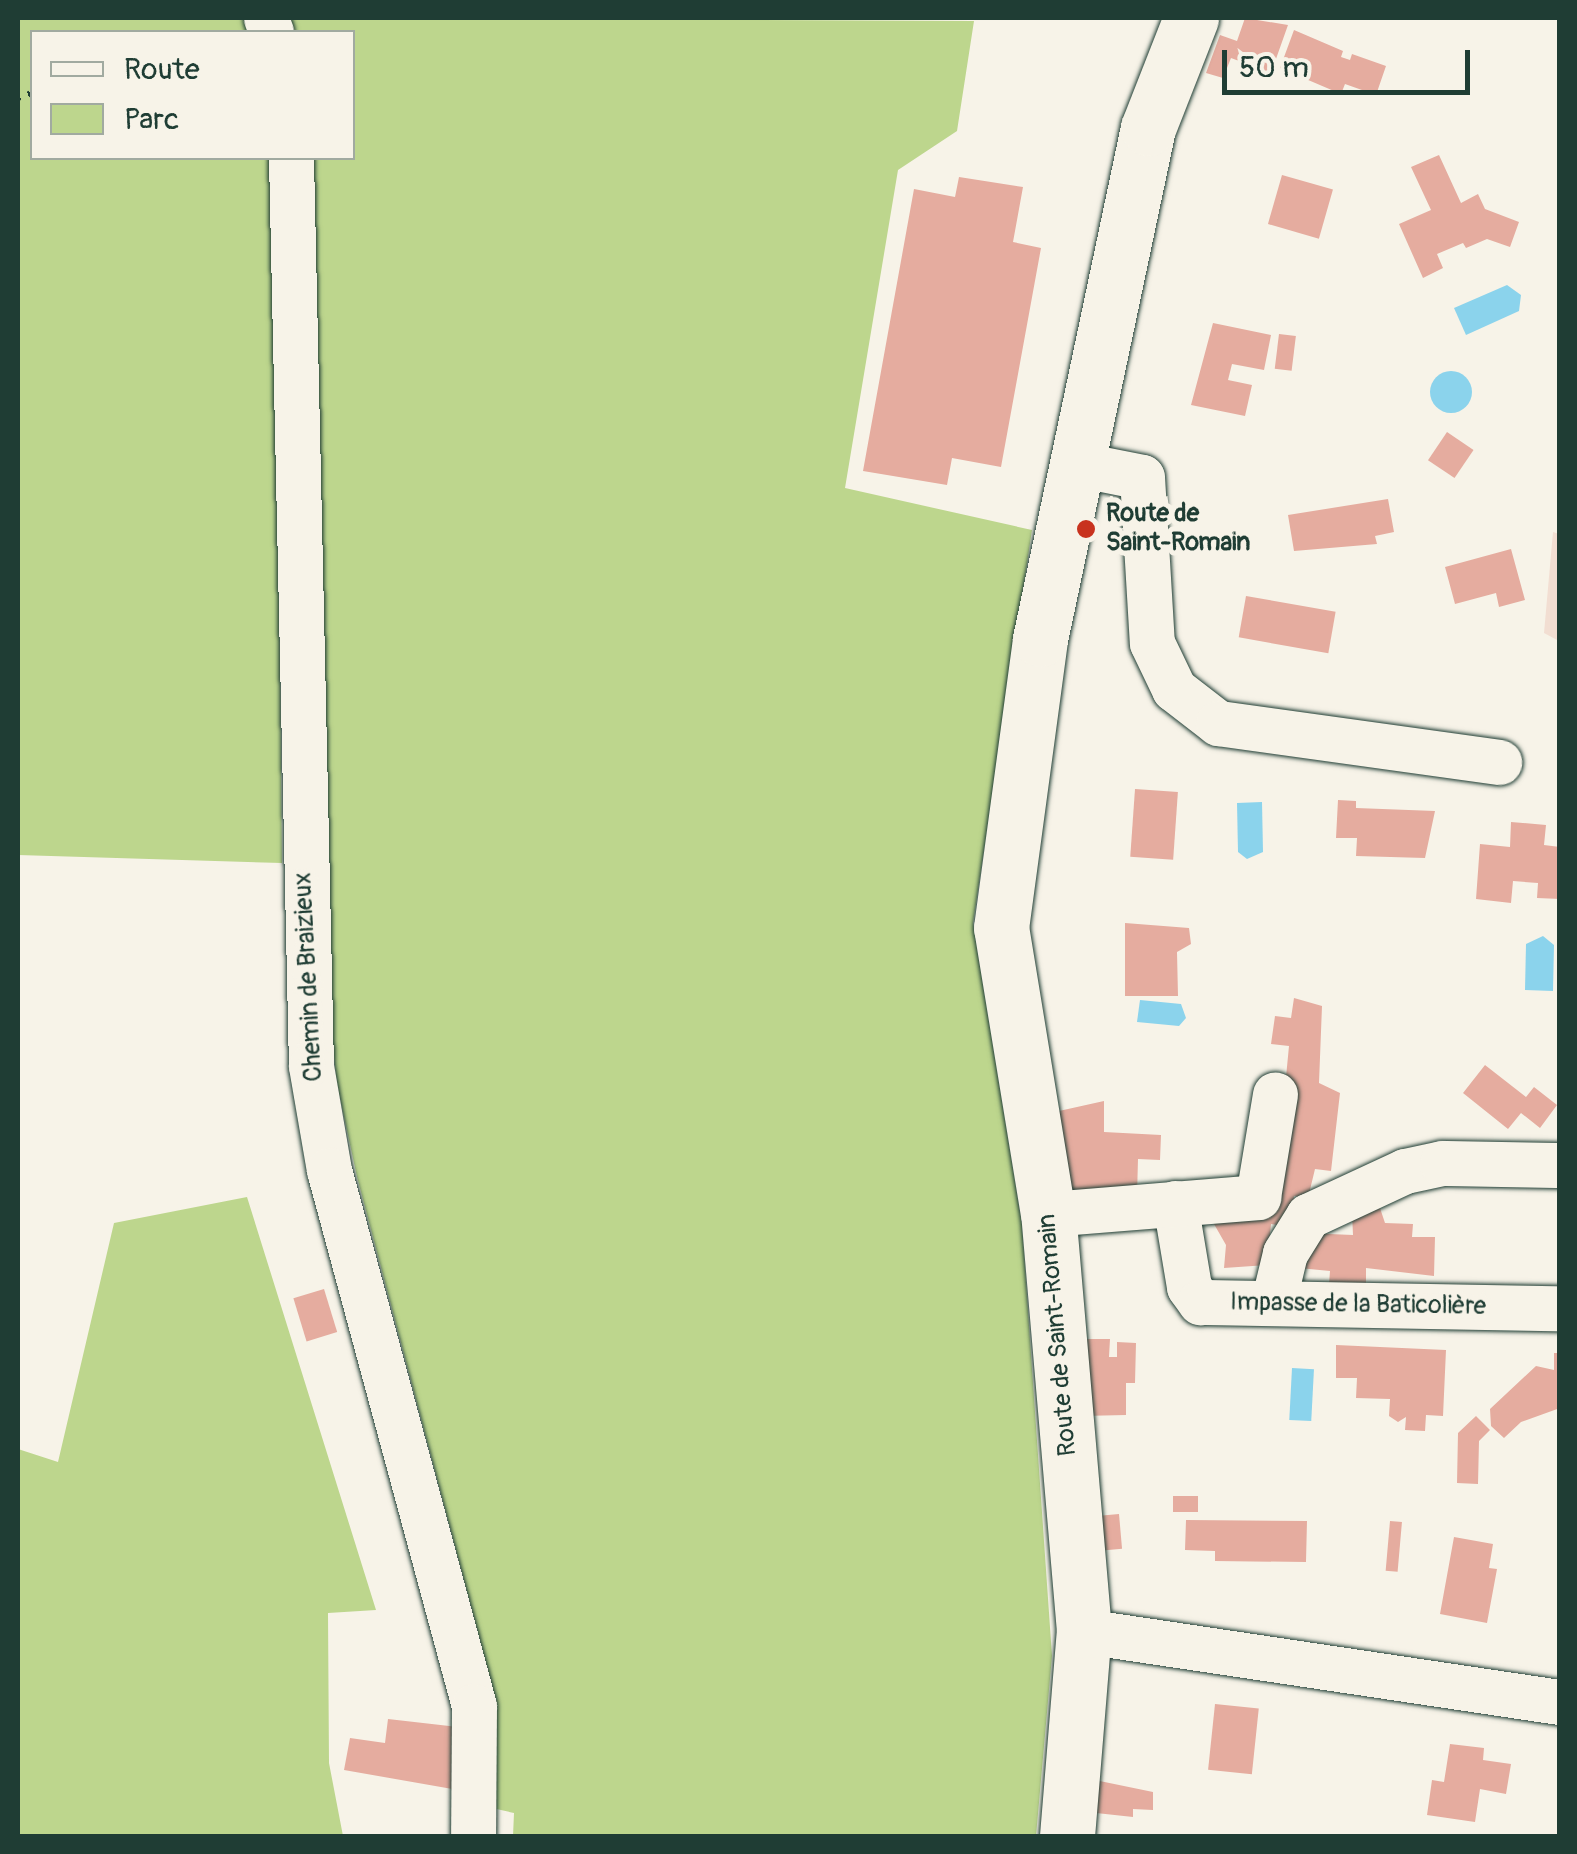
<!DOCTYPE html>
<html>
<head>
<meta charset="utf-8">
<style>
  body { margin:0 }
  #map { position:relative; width:1577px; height:1854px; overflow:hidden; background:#f7f3e8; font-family:Pangolin,sans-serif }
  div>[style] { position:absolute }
  .built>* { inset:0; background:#f2ded2 }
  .green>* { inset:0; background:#bdd68d }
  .water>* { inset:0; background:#8bd3ec; transform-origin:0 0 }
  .round { border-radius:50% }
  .building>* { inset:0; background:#e5ac9f; transform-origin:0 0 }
  .path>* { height:6px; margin-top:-3px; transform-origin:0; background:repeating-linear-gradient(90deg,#1f3d34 0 2.5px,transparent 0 10.5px) }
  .roads { filter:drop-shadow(0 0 2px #1f3d34) drop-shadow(0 0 2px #1f3d34) }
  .minor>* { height:45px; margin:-22.5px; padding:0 22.5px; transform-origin:22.5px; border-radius:22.5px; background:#f7f3e8 }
  .major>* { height:55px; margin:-27.5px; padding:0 27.5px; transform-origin:27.5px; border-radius:27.5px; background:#f7f3e8 }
  .dots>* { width:28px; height:28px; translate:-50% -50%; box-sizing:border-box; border:5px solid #f7f3e8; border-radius:50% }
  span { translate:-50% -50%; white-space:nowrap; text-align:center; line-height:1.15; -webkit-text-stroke:10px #f7f3e8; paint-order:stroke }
  .poi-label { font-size:25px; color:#1f3d34; font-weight:700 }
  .left { translate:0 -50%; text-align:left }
  .street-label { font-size:25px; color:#1f3d34 }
  .frame { position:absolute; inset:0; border:20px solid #1f3d34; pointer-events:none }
  .legend { position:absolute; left:30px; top:30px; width:325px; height:130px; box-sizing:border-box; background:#f7f3e8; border:2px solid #a1aaa0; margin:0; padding:12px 18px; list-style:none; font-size:30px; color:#1f3d34 }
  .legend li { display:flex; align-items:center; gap:20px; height:50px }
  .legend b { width:50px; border:2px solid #a1aaa0 }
  .scale { position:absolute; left:1222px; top:50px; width:248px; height:45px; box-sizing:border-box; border:5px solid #1f3d34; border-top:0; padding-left:12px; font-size:30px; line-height:35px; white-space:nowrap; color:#1f3d34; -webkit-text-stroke:8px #f7f3e8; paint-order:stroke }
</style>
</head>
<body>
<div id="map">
  <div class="built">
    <i style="clip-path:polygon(1553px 532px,1559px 534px,1559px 641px,1544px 633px)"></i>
  </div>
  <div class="green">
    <i style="clip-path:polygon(18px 18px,251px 18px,258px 32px,32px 32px,32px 158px,275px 158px,282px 863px,18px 855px)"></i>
    <i style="clip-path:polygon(280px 18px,974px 21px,957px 131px,898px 170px,845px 488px,1032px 530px,973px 923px,1022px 1225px,1052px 1656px,1036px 1836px,513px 1836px,514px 1813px,492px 1808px,493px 1689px,357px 1177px,337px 1084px,326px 978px,304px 158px,352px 158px,352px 32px,284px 32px)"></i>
    <i style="clip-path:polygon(247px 1197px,376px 1610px,328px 1613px,329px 1763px,343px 1836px,18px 1836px,18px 1449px,58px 1462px,114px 1223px)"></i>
  </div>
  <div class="water">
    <i style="clip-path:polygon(1507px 285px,1521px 295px,1519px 311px,1466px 335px,1454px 308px)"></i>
    <i class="round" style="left:1430px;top:371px;width:42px;height:42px"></i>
    <i style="clip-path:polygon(1262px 802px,1263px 852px,1247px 859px,1238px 852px,1237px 803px)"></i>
    <i style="clip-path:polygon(1543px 936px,1554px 945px,1553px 991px,1525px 990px,1526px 944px)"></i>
    <i style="clip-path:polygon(1140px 1000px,1181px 1004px,1186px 1018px,1179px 1026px,1137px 1022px)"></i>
    <i style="left:1292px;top:1368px;width:22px;height:52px;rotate:3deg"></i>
  </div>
  <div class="building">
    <i style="clip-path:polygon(1245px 18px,1288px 25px,1271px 73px,1231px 58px,1223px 78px,1206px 73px,1220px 35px,1237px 41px)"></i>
    <i style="clip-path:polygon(1294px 30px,1343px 51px,1341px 57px,1350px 60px,1352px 54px,1386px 66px,1376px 95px,1345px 84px,1341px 94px,1280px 68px)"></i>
    <i style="clip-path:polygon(1439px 155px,1461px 203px,1478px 194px,1485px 209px,1519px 222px,1510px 247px,1487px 239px,1466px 248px,1463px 243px,1437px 254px,1443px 268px,1423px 278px,1399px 224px,1431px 210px,1411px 167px)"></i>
    <i style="left:1282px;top:175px;width:53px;height:51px;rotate:16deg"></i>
    <i style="clip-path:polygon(959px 177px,1023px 187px,1013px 242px,1041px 248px,1001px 467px,952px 458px,947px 485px,863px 471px,914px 189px,955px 197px)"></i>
    <i style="clip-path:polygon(1213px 323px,1271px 335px,1264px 370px,1232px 364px,1228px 380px,1252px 385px,1245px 416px,1191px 405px)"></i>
    <i style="left:1279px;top:334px;width:17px;height:35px;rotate:7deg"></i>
    <i style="left:1447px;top:432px;width:32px;height:34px;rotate:34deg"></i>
    <i style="clip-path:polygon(1388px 499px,1394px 532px,1375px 536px,1377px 544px,1294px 551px,1288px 515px)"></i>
    <i style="clip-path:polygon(1511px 549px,1525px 600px,1499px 607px,1496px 593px,1455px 604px,1445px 567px)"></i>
    <i style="left:1246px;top:596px;width:91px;height:42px;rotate:10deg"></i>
    <i style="left:1135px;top:789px;width:43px;height:68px;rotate:4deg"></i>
    <i style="clip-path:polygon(1338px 800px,1356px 801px,1356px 808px,1435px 811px,1425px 858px,1356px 856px,1357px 838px,1336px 838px)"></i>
    <i style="clip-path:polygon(1511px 822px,1546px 825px,1544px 845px,1560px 847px,1560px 899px,1537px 898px,1538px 883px,1513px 881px,1511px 903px,1476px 899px,1480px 844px,1510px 847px)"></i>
    <i style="clip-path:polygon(1125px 923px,1189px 928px,1191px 944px,1177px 952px,1178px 996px,1125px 996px)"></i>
    <i style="clip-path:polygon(1294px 998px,1322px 1006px,1319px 1083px,1340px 1093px,1331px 1171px,1315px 1169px,1308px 1198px,1294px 1196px,1291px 1227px,1271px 1224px,1267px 1265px,1224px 1268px,1226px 1245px,1210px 1217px,1273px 1212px,1289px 1046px,1271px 1044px,1275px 1016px,1291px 1018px)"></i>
    <i style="clip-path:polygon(1485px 1065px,1526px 1097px,1534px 1087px,1557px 1105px,1540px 1128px,1521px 1113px,1508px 1129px,1463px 1093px)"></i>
    <i style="clip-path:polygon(1104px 1101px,1104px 1132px,1161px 1135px,1160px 1160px,1138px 1159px,1137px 1196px,1068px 1196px,1050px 1113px)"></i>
    <i style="clip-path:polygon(1378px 1202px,1385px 1223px,1413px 1224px,1412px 1237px,1435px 1237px,1434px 1276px,1366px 1268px,1366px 1285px,1329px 1284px,1330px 1271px,1299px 1268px,1305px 1233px,1353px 1235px,1352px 1213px)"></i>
    <i style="left:324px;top:1289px;width:45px;height:32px;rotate:73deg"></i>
    <i style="clip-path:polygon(1086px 1339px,1110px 1339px,1109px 1357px,1117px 1357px,1117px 1342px,1136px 1343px,1135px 1383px,1126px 1383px,1126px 1415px,1081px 1416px)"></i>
    <i style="clip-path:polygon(1336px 1345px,1446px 1350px,1443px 1416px,1426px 1415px,1425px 1431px,1405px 1430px,1406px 1417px,1398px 1422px,1389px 1416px,1390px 1399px,1356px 1398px,1357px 1378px,1336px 1378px)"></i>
    <i style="clip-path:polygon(1554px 1353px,1560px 1353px,1560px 1408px,1521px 1422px,1504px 1438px,1491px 1426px,1490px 1409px,1536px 1366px,1554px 1370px)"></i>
    <i style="clip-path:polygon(1476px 1416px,1490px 1430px,1479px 1441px,1478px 1484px,1457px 1483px,1458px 1433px)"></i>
    <i style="left:1173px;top:1496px;width:25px;height:16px"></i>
    <i style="left:1119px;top:1514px;width:35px;height:25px;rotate:85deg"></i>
    <i style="clip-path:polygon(1186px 1520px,1307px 1521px,1306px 1562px,1215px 1561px,1215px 1551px,1185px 1550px)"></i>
    <i style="left:1390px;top:1521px;width:12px;height:50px;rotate:5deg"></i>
    <i style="clip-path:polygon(1454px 1537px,1493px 1544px,1489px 1568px,1497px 1569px,1487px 1623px,1440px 1614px)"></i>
    <i style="left:1215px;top:1704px;width:44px;height:66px;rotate:6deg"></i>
    <i style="clip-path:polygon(388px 1719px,458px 1727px,458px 1790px,344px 1770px,350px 1738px,385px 1743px)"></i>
    <i style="clip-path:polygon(1450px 1744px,1484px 1748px,1483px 1760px,1511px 1764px,1506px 1794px,1480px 1789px,1475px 1822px,1427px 1815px,1432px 1780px,1444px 1782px)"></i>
    <i style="clip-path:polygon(1090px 1779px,1153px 1792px,1153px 1810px,1133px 1809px,1133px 1817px,1087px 1812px)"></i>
  </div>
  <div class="path">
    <i style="left:18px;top:98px;width:15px;rotate:-20deg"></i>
  </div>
  <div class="roads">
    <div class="minor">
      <i style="left:266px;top:18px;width:15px;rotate:70deg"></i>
      <i style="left:291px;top:158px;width:908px;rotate:88.74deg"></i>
      <i style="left:311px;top:1066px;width:106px;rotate:80.2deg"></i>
      <i style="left:329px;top:1170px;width:555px;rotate:74.86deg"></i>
      <i style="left:474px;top:1706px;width:130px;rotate:90.4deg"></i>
      <i style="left:1077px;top:464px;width:66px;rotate:11.3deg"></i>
      <i style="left:1142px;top:477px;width:166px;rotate:86.6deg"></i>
      <i style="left:1152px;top:643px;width:51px;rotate:64.4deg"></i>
      <i style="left:1174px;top:689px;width:56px;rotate:37.7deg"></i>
      <i style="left:1218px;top:723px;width:284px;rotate:7.9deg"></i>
      <i style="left:1175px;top:1203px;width:85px;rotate:80.5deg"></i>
      <i style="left:1189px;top:1287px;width:19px;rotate:54deg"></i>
      <i style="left:1200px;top:1302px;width:360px;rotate:1deg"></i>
      <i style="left:1048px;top:1214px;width:211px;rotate:-4.6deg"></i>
      <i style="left:1258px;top:1197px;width:104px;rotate:-80.6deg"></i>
      <i style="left:1273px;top:1303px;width:51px;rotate:-76.5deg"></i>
      <i style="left:1285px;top:1253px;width:44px;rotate:-58.1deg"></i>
      <i style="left:1308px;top:1216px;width:107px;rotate:-24.9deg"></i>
      <i style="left:1405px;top:1171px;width:38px;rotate:-12deg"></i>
      <i style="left:1442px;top:1163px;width:118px;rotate:1deg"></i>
      <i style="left:1084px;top:1631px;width:481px;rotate:8.5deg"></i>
    </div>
    <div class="major">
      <i style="left:1067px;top:1836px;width:206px;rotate:-85.3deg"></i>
      <i style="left:1084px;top:1631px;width:419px;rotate:-94.9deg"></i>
      <i style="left:1048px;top:1214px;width:290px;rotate:-99.3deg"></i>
      <i style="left:1001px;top:928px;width:292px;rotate:-82.3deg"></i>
      <i style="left:1040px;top:639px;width:522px;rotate:-78.07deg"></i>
      <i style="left:1148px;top:128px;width:118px;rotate:-68.6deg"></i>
    </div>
  </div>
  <div class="dots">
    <i style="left:1086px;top:529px;background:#c8321e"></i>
  </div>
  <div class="poi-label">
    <span class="left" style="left:1106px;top:529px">Route de<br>Saint-Romain</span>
  </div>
  <div class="street-label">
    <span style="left:309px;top:977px;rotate:-93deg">Chemin de Braizieux</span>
    <span style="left:1358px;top:1305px;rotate:1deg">Impasse de la Baticolière</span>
    <span style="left:1058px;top:1335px;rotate:-95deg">Route de Saint-Romain</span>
  </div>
  <div class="frame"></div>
  <ul class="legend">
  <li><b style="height:12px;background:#f7f3e8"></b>Route</li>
  <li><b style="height:28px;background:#bdd68d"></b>Parc</li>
  </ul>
  <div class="scale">50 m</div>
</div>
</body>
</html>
